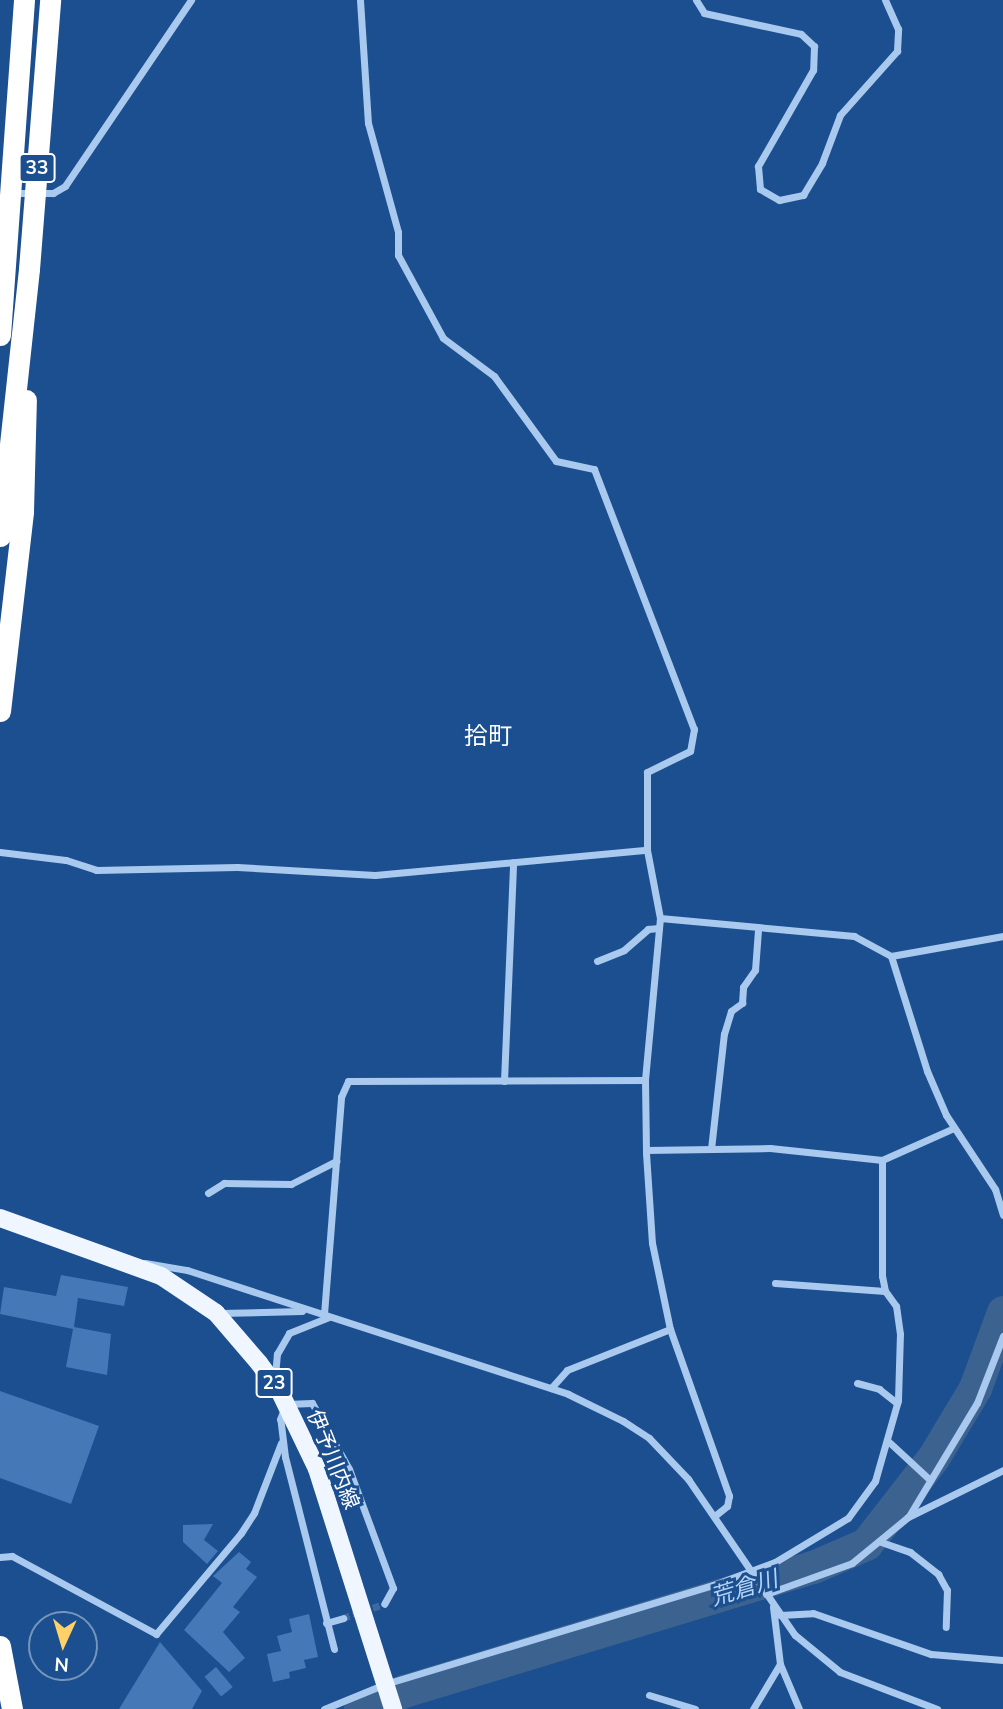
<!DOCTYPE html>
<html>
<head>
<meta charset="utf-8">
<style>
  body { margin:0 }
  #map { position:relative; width:1003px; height:1709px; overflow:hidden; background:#1b4f8f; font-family:Mulish,"Noto Sans JP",sans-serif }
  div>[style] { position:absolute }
  .river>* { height:33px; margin:-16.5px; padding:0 16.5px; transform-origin:16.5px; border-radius:16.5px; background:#3c6290 }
  .building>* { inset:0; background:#4478b7; transform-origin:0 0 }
  .street-tunnel>* { height:7px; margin-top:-3.5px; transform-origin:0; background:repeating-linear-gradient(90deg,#3d69a0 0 7px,transparent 0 10.5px) }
  .street>* { height:7px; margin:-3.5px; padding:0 3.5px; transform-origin:3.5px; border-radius:3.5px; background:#a9c9ee }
  .primary>* { height:18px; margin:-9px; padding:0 9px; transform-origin:9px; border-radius:9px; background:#f0f6ff }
  .highway>* { height:21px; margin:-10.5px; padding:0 10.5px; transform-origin:10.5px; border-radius:10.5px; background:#fff }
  span { translate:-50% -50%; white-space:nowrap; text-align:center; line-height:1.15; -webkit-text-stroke:6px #1b4f8f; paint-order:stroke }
  .shield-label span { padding:2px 5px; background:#1b4f8f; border:2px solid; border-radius:5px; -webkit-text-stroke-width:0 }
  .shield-label { font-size:19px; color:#fff; font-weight:700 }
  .street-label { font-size:21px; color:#fff }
  .water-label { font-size:23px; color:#b5d3f5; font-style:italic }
  .quarter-label { font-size:24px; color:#fff }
  .north { position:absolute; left:28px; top:1611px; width:70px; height:70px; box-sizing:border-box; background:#1b4f8f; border:2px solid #7695bc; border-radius:50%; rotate:184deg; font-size:19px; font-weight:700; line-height:28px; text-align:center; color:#fff }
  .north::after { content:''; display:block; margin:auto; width:24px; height:32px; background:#ffd166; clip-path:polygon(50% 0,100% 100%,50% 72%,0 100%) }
</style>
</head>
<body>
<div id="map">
  <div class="river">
    <i style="left:360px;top:1709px;width:48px;rotate:-22.2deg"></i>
    <i style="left:404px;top:1691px;width:427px;rotate:-16.9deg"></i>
    <i style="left:813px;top:1567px;width:58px;rotate:-23.5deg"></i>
    <i style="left:866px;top:1544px;width:109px;rotate:-52.1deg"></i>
    <i style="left:933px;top:1458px;width:82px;rotate:-59deg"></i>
    <i style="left:975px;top:1388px;width:81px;rotate:-69.8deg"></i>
  </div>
  <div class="building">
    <i style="clip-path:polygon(61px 1275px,128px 1287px,124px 1306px,78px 1298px,74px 1327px,111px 1334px,107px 1375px,66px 1367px,73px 1329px,0 1314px,4px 1287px,56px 1296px)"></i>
    <i style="clip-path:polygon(0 1391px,99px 1426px,71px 1504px,0 1478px)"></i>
    <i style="clip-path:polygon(213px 1524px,204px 1540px,218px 1551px,207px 1564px,183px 1542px,183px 1525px)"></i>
    <i style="clip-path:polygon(239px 1552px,251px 1562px,246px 1569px,257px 1577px,233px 1607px,240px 1612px,223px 1632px,245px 1658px,229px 1672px,184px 1630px,222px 1583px,213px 1576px)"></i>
    <i style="clip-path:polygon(309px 1614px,318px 1657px,304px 1660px,306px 1668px,289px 1672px,290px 1678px,273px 1682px,267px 1654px,281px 1651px,277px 1636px,292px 1632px,289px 1619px)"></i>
    <i style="clip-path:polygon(160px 1642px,202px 1691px,192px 1709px,119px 1709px)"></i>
    <i style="left:216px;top:1667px;width:26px;height:15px;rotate:50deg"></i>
  </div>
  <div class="street-tunnel">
    <i style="left:343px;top:1618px;width:43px;rotate:-18.9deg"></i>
  </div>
  <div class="street">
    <i style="left:360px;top:0;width:123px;rotate:86.3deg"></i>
    <i style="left:368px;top:123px;width:113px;rotate:74.6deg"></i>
    <i style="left:398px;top:232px;width:23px;rotate:90deg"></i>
    <i style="left:398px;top:255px;width:94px;rotate:61.5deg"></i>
    <i style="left:443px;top:338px;width:64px;rotate:36.7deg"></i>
    <i style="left:494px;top:376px;width:105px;rotate:53.9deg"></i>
    <i style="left:556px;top:461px;width:39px;rotate:12deg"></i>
    <i style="left:594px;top:469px;width:279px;rotate:69deg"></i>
    <i style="left:694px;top:729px;width:22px;rotate:100deg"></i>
    <i style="left:690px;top:751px;width:48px;rotate:154deg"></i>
    <i style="left:647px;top:772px;width:78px;rotate:90deg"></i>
    <i style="left:647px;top:850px;width:69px;rotate:79.2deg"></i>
    <i style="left:660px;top:918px;width:163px;rotate:95.3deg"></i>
    <i style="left:645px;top:1080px;width:73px;rotate:89.2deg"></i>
    <i style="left:646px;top:1153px;width:90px;rotate:86.2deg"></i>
    <i style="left:652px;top:1243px;width:88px;rotate:78.2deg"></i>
    <i style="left:670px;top:1329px;width:177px;rotate:70.5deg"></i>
    <i style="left:729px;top:1496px;width:10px;rotate:101deg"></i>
    <i style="left:727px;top:1506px;width:14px;rotate:141deg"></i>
    <i style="left:696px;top:0;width:15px;rotate:58deg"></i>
    <i style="left:704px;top:13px;width:99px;rotate:12.2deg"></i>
    <i style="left:801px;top:34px;width:18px;rotate:43deg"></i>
    <i style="left:814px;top:46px;width:24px;rotate:92deg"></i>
    <i style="left:813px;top:70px;width:111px;rotate:119.8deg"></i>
    <i style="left:758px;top:166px;width:23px;rotate:85deg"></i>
    <i style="left:760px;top:189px;width:22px;rotate:30deg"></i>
    <i style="left:779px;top:200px;width:25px;rotate:-12deg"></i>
    <i style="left:803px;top:195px;width:37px;rotate:-59deg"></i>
    <i style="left:822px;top:163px;width:51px;rotate:-69.4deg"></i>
    <i style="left:840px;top:115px;width:86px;rotate:-48.3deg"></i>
    <i style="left:897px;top:51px;width:22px;rotate:-87deg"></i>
    <i style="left:898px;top:29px;width:32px;rotate:-114deg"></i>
    <i style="left:11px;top:193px;width:42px"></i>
    <i style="left:53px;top:193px;width:14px;rotate:-30deg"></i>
    <i style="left:65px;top:186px;width:225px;rotate:-55.9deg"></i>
    <i style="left:0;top:852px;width:66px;rotate:6.9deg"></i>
    <i style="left:66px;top:860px;width:32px;rotate:18deg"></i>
    <i style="left:96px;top:870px;width:141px;rotate:-1.2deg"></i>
    <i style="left:237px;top:867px;width:138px;rotate:3.3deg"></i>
    <i style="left:375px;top:875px;width:273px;rotate:-5.3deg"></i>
    <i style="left:660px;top:918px;width:195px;rotate:5.3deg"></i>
    <i style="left:854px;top:936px;width:42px;rotate:28.4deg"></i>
    <i style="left:891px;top:956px;width:114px;rotate:-10.1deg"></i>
    <i style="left:891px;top:956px;width:121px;rotate:72.6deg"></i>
    <i style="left:927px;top:1071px;width:48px;rotate:66.6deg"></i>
    <i style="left:946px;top:1115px;width:89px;rotate:56.5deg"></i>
    <i style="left:995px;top:1189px;width:27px;rotate:73deg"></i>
    <i style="left:597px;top:961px;width:29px;rotate:-22deg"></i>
    <i style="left:624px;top:950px;width:32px;rotate:-41deg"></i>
    <i style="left:648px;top:929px;width:11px;rotate:-5deg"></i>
    <i style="left:504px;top:1081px;width:219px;rotate:-87.6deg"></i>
    <i style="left:711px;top:1149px;width:116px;rotate:-83.6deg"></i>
    <i style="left:724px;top:1034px;width:24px;rotate:-73deg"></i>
    <i style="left:731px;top:1011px;width:14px;rotate:-36deg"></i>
    <i style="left:742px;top:1003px;width:16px;rotate:-86deg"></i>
    <i style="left:743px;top:987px;width:21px;rotate:-55deg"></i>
    <i style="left:755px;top:970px;width:40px;rotate:-85.7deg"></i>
    <i style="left:646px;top:1150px;width:124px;rotate:-0.9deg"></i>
    <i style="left:770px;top:1148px;width:113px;rotate:6.1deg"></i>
    <i style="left:882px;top:1160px;width:79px;rotate:-24deg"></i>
    <i style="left:208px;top:1193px;width:19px;rotate:-32deg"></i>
    <i style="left:224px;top:1183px;width:67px;rotate:0.9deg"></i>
    <i style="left:291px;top:1184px;width:51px;rotate:-27.1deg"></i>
    <i style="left:145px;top:1263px;width:43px;rotate:9.5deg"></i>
    <i style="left:187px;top:1270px;width:401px;rotate:18deg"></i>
    <i style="left:568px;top:1394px;width:61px;rotate:26.1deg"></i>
    <i style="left:623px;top:1421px;width:31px;rotate:33deg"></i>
    <i style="left:649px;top:1438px;width:57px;rotate:46.4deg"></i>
    <i style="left:688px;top:1479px;width:189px;rotate:55.6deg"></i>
    <i style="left:795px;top:1635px;width:58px;rotate:39.4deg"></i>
    <i style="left:840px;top:1672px;width:104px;rotate:20.9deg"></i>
    <i style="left:775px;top:1283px;width:110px;rotate:4.2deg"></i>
    <i style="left:220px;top:1313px;width:82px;rotate:-1.4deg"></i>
    <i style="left:324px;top:1314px;width:218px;rotate:-85.5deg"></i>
    <i style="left:341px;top:1097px;width:17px;rotate:-66deg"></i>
    <i style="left:348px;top:1081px;width:297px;rotate:-0.2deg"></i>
    <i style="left:275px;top:1376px;width:22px;rotate:-85deg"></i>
    <i style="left:277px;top:1354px;width:24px;rotate:-60deg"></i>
    <i style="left:289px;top:1333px;width:43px;rotate:-21.8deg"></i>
    <i style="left:857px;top:1383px;width:23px;rotate:15deg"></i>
    <i style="left:879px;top:1389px;width:23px;rotate:38deg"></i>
    <i style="left:551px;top:1388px;width:24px;rotate:-48deg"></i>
    <i style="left:567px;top:1370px;width:111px;rotate:-21.7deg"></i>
    <i style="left:889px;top:1442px;width:56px;rotate:42.8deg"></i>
    <i style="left:909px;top:1516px;width:132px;rotate:-59deg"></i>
    <i style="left:977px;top:1403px;width:72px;rotate:-68.8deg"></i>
    <i style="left:881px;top:1542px;width:31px;rotate:19deg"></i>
    <i style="left:910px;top:1552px;width:36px;rotate:38deg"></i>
    <i style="left:938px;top:1574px;width:18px;rotate:61deg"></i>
    <i style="left:947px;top:1590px;width:37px;rotate:92deg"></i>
    <i style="left:0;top:1557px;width:12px;rotate:-5deg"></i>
    <i style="left:12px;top:1556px;width:164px;rotate:28.4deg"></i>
    <i style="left:156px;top:1634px;width:132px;rotate:-49.9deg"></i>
    <i style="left:241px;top:1533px;width:24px;rotate:-57deg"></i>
    <i style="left:254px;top:1513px;width:75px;rotate:-68.9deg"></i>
    <i style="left:766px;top:1594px;width:91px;rotate:-19.8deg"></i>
    <i style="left:852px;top:1563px;width:72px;rotate:-39.4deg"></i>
    <i style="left:908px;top:1517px;width:106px;rotate:-26.3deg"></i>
    <i style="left:773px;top:1607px;width:57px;rotate:83deg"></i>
    <i style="left:780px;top:1664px;width:49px;rotate:67.1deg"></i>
    <i style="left:780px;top:1615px;width:33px;rotate:-3deg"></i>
    <i style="left:813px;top:1613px;width:125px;rotate:19.2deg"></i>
    <i style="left:931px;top:1654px;width:72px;rotate:4.8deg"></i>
    <i style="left:326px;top:1623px;width:18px;rotate:-16deg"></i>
    <i style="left:334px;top:1649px;width:198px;rotate:-104.3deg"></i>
    <i style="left:285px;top:1457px;width:38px;rotate:-97deg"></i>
    <i style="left:280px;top:1419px;width:16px;rotate:-68deg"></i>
    <i style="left:286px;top:1404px;width:26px;rotate:-2deg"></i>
    <i style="left:312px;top:1403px;width:76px;rotate:60.7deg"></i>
    <i style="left:349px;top:1469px;width:127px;rotate:69.7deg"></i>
    <i style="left:393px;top:1588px;width:18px;rotate:119deg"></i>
    <i style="left:649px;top:1695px;width:48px;rotate:16.9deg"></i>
    <i style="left:324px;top:1709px;width:66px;rotate:-22.3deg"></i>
    <i style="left:385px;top:1684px;width:343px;rotate:-16.8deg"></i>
    <i style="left:713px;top:1585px;width:66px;rotate:-20.4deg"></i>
    <i style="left:775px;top:1562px;width:85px;rotate:-31.1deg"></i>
    <i style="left:848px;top:1518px;width:46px;rotate:-53.9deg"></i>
    <i style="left:875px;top:1481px;width:84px;rotate:-74.1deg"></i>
    <i style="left:898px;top:1400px;width:66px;rotate:-88.3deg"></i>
    <i style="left:900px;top:1334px;width:28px;rotate:-98deg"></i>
    <i style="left:896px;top:1306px;width:19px;rotate:-126deg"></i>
    <i style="left:885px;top:1291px;width:15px;rotate:-101deg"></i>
    <i style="left:882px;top:1276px;width:116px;rotate:-90deg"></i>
    <i style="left:753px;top:1709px;width:52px;rotate:-59deg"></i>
  </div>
  <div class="primary">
    <i style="left:0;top:1218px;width:171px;rotate:19.8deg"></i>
    <i style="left:161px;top:1276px;width:66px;rotate:33.9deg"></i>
    <i style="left:216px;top:1313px;width:66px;rotate:49.3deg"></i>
    <i style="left:259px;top:1363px;width:36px;rotate:54deg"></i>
    <i style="left:280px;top:1392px;width:85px;rotate:64.3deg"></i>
    <i style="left:317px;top:1469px;width:252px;rotate:72.4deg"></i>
  </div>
  <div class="highway">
    <i style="left:0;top:335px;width:336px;rotate:-85.9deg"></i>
    <i style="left:0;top:536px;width:269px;rotate:-83.8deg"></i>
    <i style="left:29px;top:269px;width:270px;rotate:-85.5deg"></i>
    <i style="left:0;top:711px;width:201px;rotate:-83.4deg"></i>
    <i style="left:23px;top:511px;width:111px;rotate:-88.5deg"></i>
    <i style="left:0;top:1646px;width:64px;rotate:79.2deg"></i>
  </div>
  <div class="shield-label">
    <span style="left:37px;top:168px">33</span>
    <span style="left:274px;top:1383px">23</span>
  </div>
  <div class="street-label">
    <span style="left:334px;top:1459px;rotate:68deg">伊予川内線</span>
  </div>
  <div class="water-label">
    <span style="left:744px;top:1588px;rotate:-17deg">荒倉川</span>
  </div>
  <div class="quarter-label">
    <span style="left:488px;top:736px">拾町</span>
  </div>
  <div class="north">N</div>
</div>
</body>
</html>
